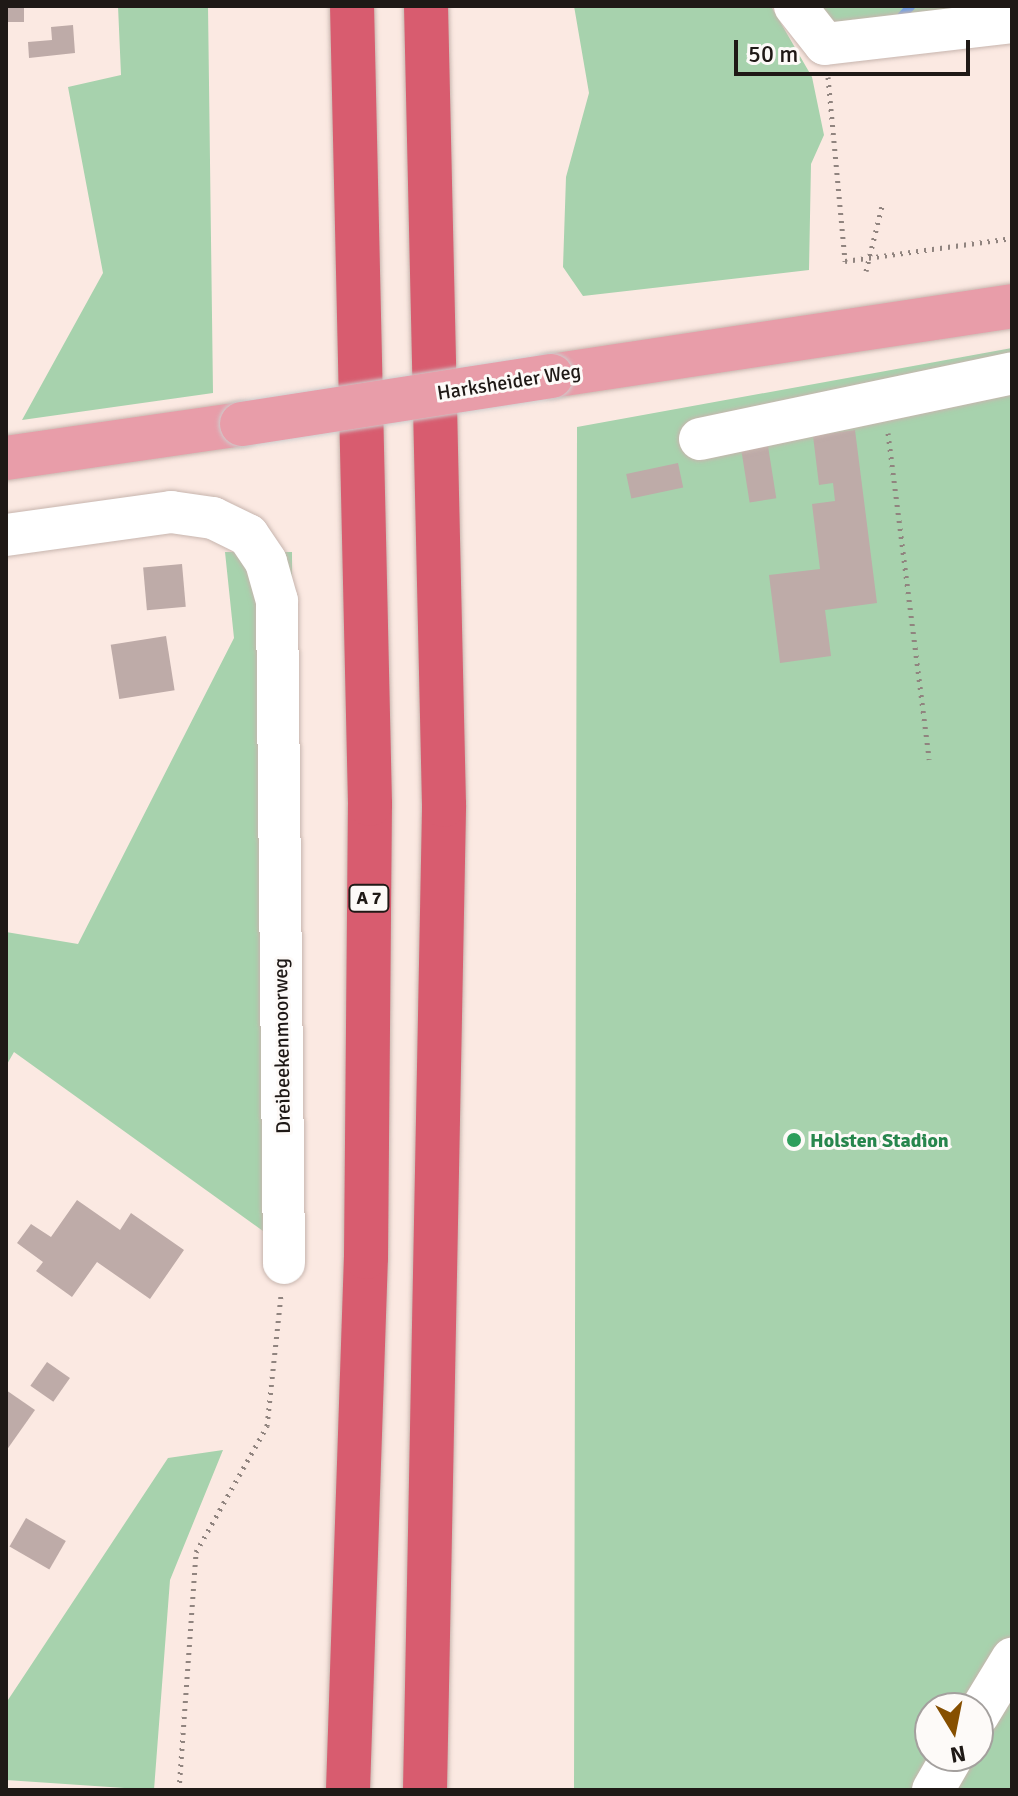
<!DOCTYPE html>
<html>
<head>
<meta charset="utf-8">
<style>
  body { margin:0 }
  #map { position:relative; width:1018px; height:1796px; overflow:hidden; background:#fbe9e2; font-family:Signika,sans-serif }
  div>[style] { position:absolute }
  .green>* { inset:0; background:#a7d2ad }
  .stream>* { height:9px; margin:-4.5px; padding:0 4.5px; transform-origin:4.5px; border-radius:4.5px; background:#71a0e5 }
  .building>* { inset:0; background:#beaba8; transform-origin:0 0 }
  .path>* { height:5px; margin-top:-2.5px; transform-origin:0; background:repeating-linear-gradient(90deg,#90847f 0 2px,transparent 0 8px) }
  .roads { filter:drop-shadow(0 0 2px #c7b5ae) drop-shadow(0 0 2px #c7b5ae) }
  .minor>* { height:42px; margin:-21px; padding:0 21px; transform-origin:21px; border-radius:21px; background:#fff }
  .major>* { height:44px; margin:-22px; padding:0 22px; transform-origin:22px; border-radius:22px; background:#e89da9 }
  .highway>* { height:44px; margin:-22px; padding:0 22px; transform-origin:22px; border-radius:22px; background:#d85c6f }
  .bridges { filter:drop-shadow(0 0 2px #cecccc) drop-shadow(0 0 2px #cecccc) }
  .major-bridge>* { height:44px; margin:-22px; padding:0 22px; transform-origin:22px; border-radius:22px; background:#e89da9 }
  .dots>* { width:22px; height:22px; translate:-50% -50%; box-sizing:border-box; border:4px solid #fdfaf8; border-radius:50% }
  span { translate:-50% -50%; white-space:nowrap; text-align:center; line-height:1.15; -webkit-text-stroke:6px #fdfaf8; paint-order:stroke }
  .shield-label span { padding:2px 6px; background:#fdfaf8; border:2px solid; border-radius:6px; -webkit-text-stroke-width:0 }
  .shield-label { font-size:18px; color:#1f1916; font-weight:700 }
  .street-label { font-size:20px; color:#1f1916 }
  .leisure-label { font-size:20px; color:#27864d; font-weight:700 }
  .left { translate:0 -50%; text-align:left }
  .frame { position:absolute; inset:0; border:8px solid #1f1916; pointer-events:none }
  .north { position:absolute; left:914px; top:1692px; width:80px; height:80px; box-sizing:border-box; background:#fdfaf8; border:2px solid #a4a09e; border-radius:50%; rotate:170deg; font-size:22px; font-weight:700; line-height:32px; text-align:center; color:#1f1916 }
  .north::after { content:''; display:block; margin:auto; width:28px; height:36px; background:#864f00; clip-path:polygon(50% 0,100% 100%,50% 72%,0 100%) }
  .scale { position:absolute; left:734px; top:40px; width:236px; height:36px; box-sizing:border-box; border:4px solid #1f1916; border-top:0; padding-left:10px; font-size:24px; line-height:28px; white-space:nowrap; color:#1f1916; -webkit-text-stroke:6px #fdfaf8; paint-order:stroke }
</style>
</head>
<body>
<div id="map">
  <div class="green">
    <i style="clip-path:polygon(118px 6px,208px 6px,213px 393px,22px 420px,103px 273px,68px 87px,121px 75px)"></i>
    <i style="clip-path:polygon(574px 6px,771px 6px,812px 77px,824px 135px,811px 164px,809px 270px,583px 296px,563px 267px,566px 177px,589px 93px)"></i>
    <i style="clip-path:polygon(781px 6px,1012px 6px,828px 31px)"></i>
    <i style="clip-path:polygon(evenodd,1012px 348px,1012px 1790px,574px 1790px,577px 427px,1012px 348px,930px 1708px,978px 1708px,978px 1756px,930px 1756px,930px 1708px)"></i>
    <i style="clip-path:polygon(225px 552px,292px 552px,295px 1200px,274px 1239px,14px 1052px,6px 1066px,6px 932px,78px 944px,234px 638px)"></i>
    <i style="clip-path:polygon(223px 1450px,170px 1580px,154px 1790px,6px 1780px,6px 1703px,168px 1458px)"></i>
  </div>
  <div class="stream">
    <i style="left:899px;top:18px;width:16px;rotate:-47deg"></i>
  </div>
  <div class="building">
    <i style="left:7px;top:6px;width:17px;height:16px"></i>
    <i style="clip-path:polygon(73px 25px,75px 53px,29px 58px,28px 42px,52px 40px,51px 27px)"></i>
    <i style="clip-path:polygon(855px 430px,877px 603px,825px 610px,831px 656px,780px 663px,769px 575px,820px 569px,812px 504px,835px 501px,833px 483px,819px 485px,813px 436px)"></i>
    <i style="left:768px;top:446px;width:53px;height:27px;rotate:81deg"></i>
    <i style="left:678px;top:463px;width:25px;height:53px;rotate:78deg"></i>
    <i style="left:182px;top:564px;width:43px;height:39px;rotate:85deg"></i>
    <i style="left:166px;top:636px;width:55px;height:56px;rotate:81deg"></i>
    <i style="clip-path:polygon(77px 1200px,120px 1230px,131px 1213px,184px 1250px,150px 1299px,97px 1262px,72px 1297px,36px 1271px,43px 1262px,17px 1243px,31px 1224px,51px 1237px)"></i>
    <i style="left:47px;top:1362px;width:28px;height:29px;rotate:35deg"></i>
    <i style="clip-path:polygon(6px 1390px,35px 1410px,6px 1451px)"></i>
    <i style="left:26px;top:1518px;width:46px;height:33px;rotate:30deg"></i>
  </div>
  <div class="path">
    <i style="left:828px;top:77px;width:185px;rotate:84.7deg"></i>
    <i style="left:845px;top:261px;width:169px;rotate:-7.8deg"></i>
    <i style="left:866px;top:271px;width:67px;rotate:-76.2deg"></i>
    <i style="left:888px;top:433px;width:329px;rotate:82.8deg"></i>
    <i style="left:179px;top:1790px;width:239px;rotate:-85.9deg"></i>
    <i style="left:196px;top:1552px;width:145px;rotate:-60.6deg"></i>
    <i style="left:267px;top:1426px;width:131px;rotate:-83.9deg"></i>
  </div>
  <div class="roads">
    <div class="minor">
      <i style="left:795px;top:6px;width:48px;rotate:51.7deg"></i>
      <i style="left:825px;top:44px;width:188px;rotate:-6.7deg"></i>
      <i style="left:700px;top:439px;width:319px;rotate:-11.9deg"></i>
      <i style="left:6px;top:535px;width:167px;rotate:-7.9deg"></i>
      <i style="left:171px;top:512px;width:42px;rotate:8.1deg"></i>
      <i style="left:213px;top:518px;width:39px;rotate:26deg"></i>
      <i style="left:248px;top:535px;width:32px;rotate:56deg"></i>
      <i style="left:266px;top:562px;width:41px;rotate:74.2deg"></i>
      <i style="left:277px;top:601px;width:662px;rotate:89.39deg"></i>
      <i style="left:978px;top:1715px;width:66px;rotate:-58.7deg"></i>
      <i style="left:933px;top:1790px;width:39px;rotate:-60deg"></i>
    </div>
    <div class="major">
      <i style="left:551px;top:376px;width:466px;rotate:-8.6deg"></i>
      <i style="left:6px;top:458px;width:238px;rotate:-8.2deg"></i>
    </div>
    <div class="highway">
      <i style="left:348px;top:1790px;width:533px;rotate:-88.07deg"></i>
      <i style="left:366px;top:1257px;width:453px;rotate:-89.5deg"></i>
      <i style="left:370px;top:804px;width:798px;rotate:-91.29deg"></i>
      <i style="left:425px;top:1790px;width:985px;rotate:-88.89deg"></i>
      <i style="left:444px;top:805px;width:799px;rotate:-91.29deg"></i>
    </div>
  </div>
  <div class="bridges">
    <div class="major-bridge">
      <i style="left:242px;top:424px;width:313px;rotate:-8.8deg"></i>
    </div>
  </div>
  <div class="dots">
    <i style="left:794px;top:1140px;background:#2e9e5b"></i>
  </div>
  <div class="shield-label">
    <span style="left:369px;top:898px">A 7</span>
  </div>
  <div class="street-label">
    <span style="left:509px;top:382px;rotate:-9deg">Harksheider Weg</span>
    <span style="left:282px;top:1046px;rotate:-91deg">Dreibeekenmoorweg</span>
  </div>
  <div class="leisure-label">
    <span class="left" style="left:810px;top:1140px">Holsten Stadion</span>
  </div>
  <div class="frame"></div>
  <div class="north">N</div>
  <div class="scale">50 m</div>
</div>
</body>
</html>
